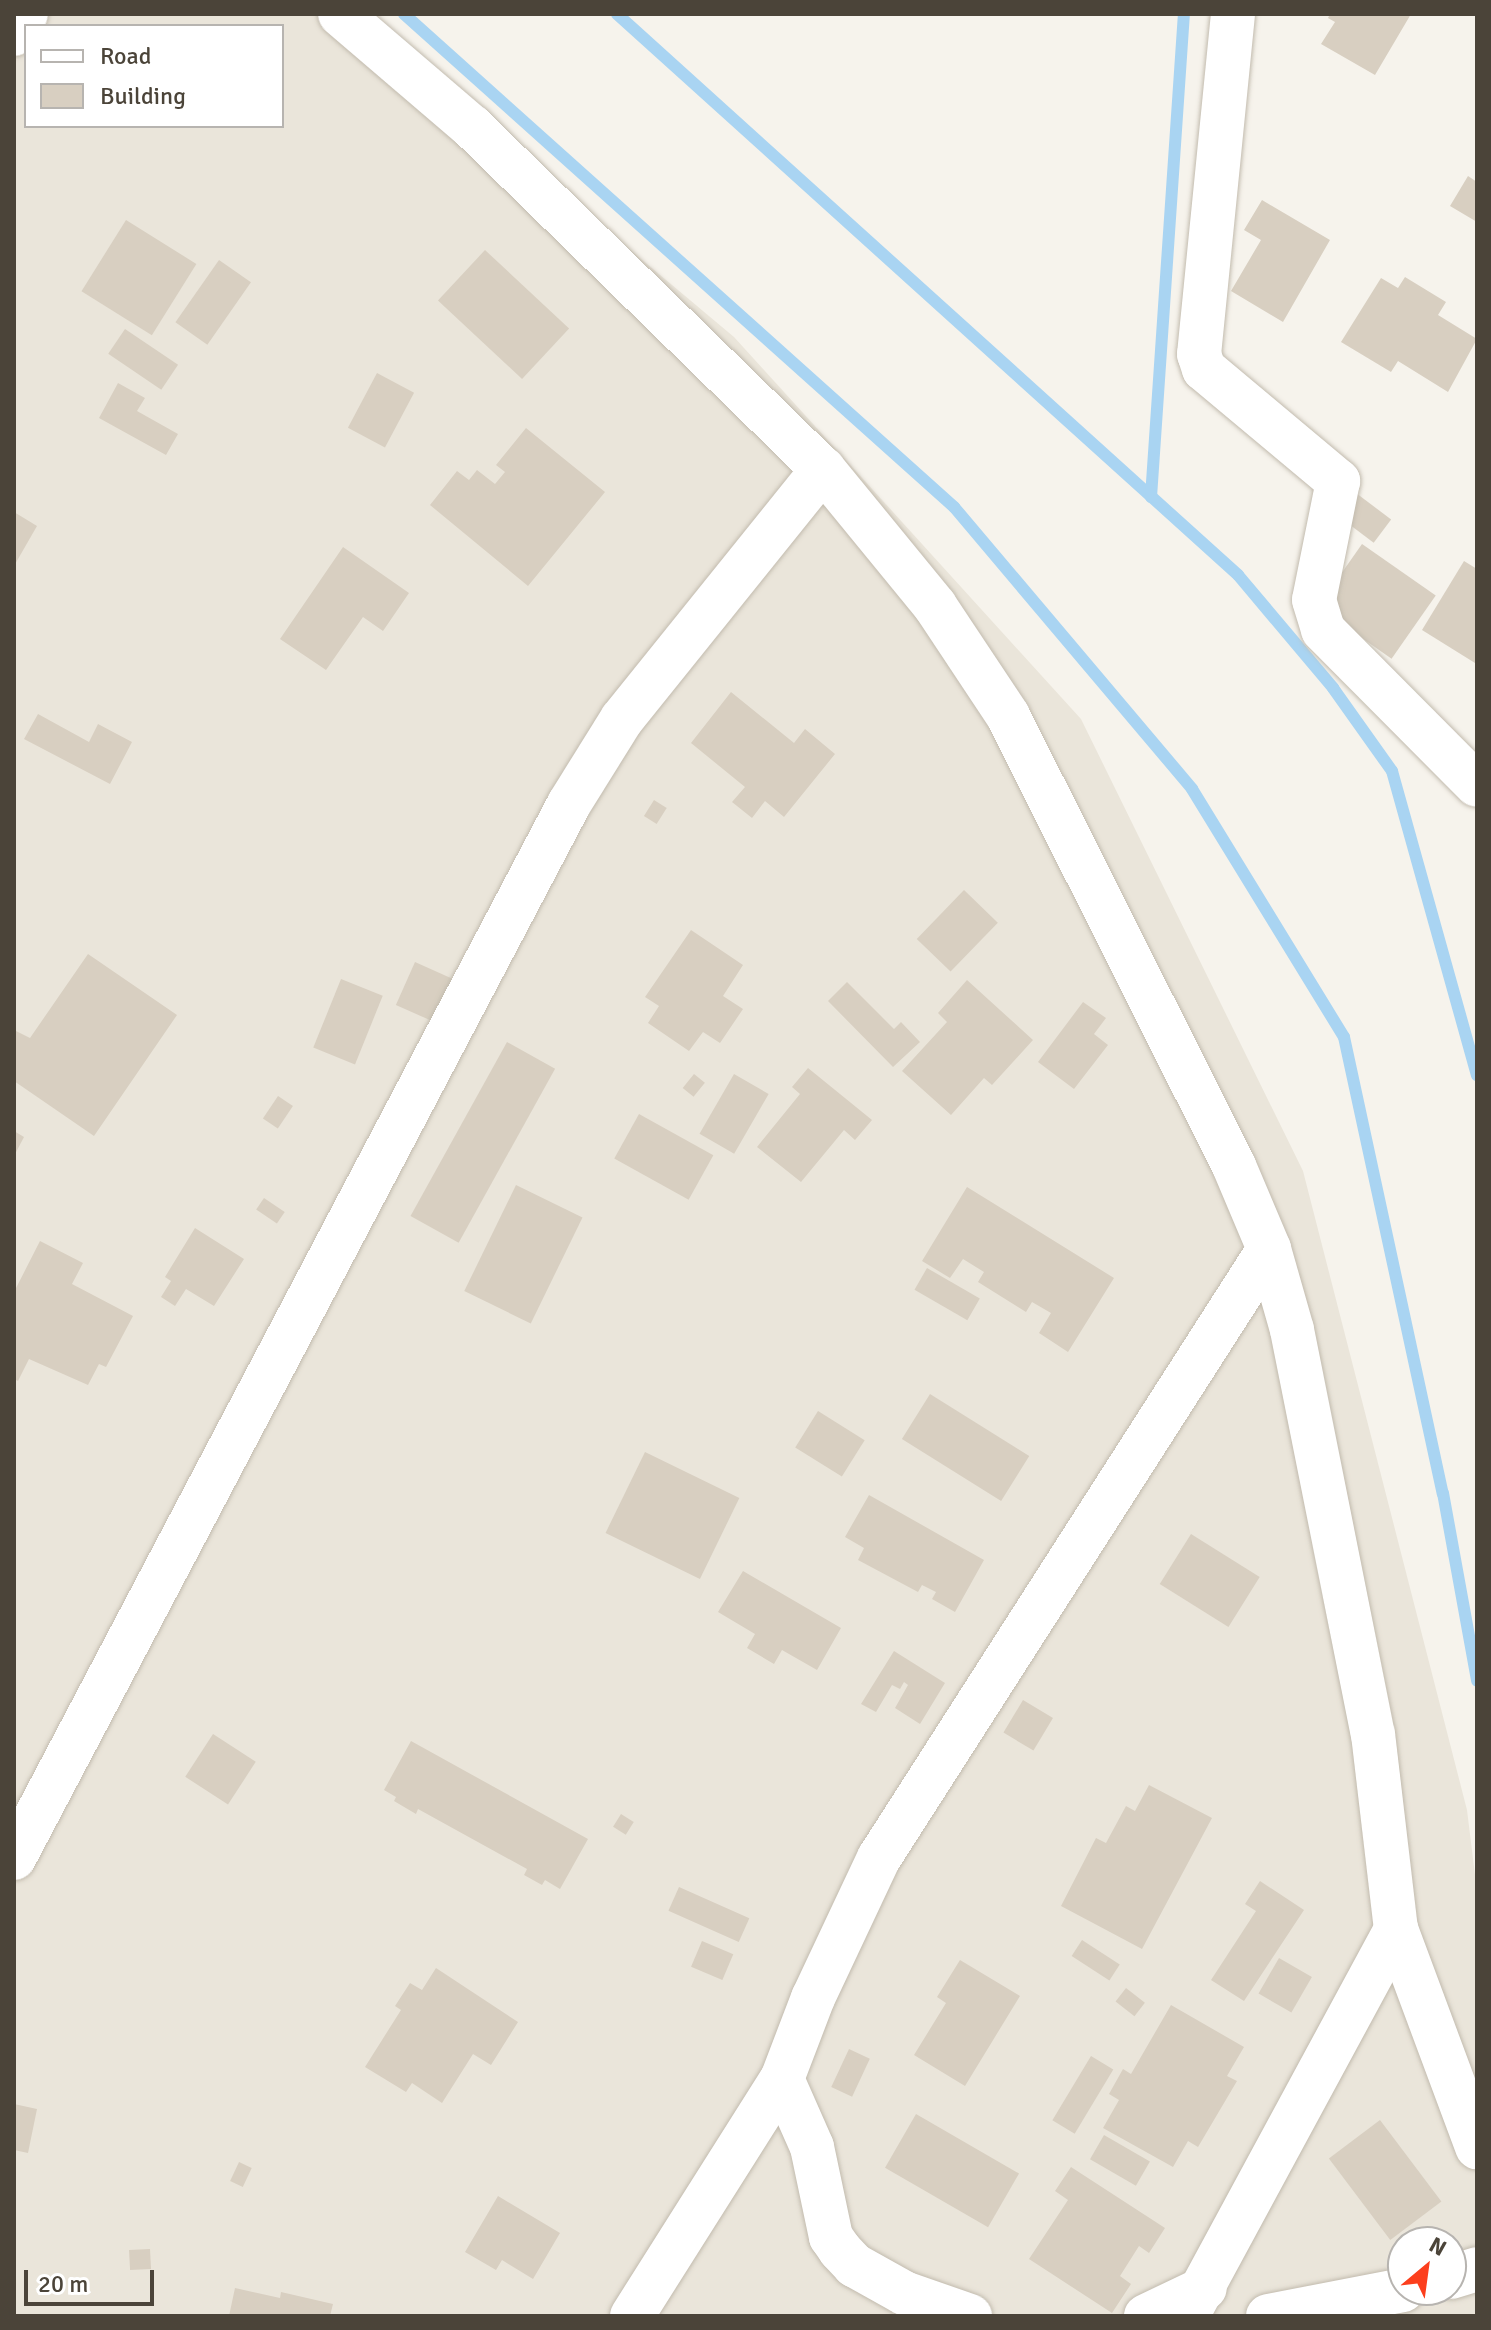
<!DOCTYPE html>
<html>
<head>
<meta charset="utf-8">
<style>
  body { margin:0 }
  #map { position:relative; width:1491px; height:2330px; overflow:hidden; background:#f6f3ec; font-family:Signika,sans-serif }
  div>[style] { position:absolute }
  .residential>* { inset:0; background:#eae5da }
  .stream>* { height:12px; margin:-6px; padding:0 6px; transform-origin:6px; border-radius:6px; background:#a9d4f2 }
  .building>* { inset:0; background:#d8cfc1; transform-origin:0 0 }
  .roads { filter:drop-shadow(0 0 2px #c2bbae) drop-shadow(0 0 2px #c2bbae) }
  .minor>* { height:44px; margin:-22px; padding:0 22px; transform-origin:22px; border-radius:22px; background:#fff }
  span { translate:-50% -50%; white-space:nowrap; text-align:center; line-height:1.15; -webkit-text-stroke:8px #fff; paint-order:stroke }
  .frame { position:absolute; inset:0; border:16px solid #4b4439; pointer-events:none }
  .legend { position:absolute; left:24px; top:24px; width:260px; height:104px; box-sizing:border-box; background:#fff; border:2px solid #b7b4b0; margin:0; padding:10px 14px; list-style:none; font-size:24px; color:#4b4439 }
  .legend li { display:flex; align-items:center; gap:16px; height:40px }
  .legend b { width:40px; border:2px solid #b7b4b0 }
  .north { position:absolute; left:1387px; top:2226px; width:80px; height:80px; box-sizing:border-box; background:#fff; border:2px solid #b7b4b0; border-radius:50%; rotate:29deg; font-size:22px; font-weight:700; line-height:32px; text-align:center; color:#4b4439 }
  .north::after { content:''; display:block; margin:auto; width:28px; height:36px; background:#fc3f1d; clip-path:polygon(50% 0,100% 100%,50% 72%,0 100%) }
  .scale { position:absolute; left:24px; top:2270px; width:130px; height:36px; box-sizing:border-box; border:4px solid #4b4439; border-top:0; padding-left:10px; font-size:24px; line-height:28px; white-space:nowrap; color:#4b4439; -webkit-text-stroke:6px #fff; paint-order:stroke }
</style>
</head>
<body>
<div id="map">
  <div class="residential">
    <i style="clip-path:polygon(evenodd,14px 14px,349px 14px,734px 337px,1081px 719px,1303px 1171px,1467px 1810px,1477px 1891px,1477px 2316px,14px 2316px,14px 14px,26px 26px,282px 26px,282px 126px,26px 126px,26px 26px,14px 14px,1403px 2242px,1451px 2242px,1451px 2290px,1403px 2290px,1403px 2242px)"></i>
  </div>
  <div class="stream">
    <i style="left:404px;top:14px;width:739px;rotate:41.87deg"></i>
    <i style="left:954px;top:507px;width:369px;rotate:49.8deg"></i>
    <i style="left:1192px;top:789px;width:291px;rotate:58.5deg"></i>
    <i style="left:1344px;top:1037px;width:467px;rotate:77.8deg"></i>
    <i style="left:1443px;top:1493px;width:191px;rotate:79.7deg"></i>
    <i style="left:617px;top:14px;width:837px;rotate:42.09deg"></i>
    <i style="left:1238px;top:575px;width:148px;rotate:49.9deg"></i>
    <i style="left:1333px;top:688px;width:102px;rotate:54.6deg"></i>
    <i style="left:1392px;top:771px;width:316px;rotate:74.4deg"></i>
    <i style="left:1151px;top:497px;width:484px;rotate:-86.1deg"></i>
  </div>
  <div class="building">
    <i style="clip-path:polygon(1330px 14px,1411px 14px,1375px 75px,1321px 44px,1335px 22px,1328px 18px)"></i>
    <i style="clip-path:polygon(1468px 176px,1477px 182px,1477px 222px,1450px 206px)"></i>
    <i style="clip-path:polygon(1262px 200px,1330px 240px,1283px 322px,1231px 291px,1261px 240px,1244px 230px)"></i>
    <i style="left:126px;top:220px;width:83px;height:84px;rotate:32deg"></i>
    <i style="left:485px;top:250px;width:115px;height:69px;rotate:43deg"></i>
    <i style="left:219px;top:260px;width:39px;height:76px;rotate:35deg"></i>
    <i style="clip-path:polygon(1405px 277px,1446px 302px,1438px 315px,1477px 339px,1448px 392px,1398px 361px,1391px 372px,1341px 342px,1381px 278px,1398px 288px)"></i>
    <i style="left:125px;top:329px;width:64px;height:30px;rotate:34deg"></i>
    <i style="left:377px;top:373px;width:42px;height:62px;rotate:28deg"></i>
    <i style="clip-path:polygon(118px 383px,145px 398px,137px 411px,178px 434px,166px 455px,99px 418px)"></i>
    <i style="clip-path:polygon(526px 428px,605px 492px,528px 586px,430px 505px,457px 471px,469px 480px,477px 470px,495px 484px,505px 472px,496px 465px)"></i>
    <i style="left:1356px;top:493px;width:44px;height:29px;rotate:37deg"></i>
    <i style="clip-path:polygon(14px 512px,37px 526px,14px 566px)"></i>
    <i style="left:1362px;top:544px;width:90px;height:77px;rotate:35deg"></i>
    <i style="clip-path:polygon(343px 547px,409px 593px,383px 631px,363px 617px,326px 670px,280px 639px)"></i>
    <i style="clip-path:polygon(1464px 561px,1477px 569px,1475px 663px,1422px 630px)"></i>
    <i style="clip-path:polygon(731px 692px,794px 743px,805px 729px,835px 754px,784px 817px,765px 801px,752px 818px,732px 802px,745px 787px,691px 743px)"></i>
    <i style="clip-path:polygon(38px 714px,89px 742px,98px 724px,132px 742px,110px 784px,24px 739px)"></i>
    <i style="left:654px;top:800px;width:15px;height:19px;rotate:32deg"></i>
    <i style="left:964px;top:890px;width:47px;height:68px;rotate:44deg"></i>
    <i style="clip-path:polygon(691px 930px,743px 965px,723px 996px,743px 1009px,720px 1043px,703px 1032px,689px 1051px,648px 1023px,659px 1006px,645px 997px)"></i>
    <i style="clip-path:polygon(88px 954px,177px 1015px,94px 1136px,14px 1081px,14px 1030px,30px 1038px)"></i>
    <i style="left:415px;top:962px;width:44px;height:47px;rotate:24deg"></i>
    <i style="left:341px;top:979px;width:45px;height:74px;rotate:22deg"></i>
    <i style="clip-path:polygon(967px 980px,1033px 1040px,992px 1085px,984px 1078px,951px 1115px,902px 1071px,947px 1022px,938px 1013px)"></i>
    <i style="clip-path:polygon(847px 982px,894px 1029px,901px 1022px,920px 1042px,893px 1067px,828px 1001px)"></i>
    <i style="clip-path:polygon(1083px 1002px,1106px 1018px,1094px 1034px,1108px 1045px,1074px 1089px,1038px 1062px)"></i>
    <i style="left:507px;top:1042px;width:55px;height:199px;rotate:29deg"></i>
    <i style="clip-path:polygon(808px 1068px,872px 1120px,855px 1140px,844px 1130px,801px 1182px,757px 1147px,800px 1094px,792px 1087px)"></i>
    <i style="left:694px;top:1074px;width:14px;height:18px;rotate:39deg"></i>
    <i style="left:734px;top:1074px;width:40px;height:69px;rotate:30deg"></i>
    <i style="left:278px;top:1096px;width:18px;height:27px;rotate:34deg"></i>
    <i style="left:639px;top:1114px;width:85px;height:51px;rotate:29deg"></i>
    <i style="clip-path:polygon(14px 1131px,24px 1137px,14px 1156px)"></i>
    <i style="left:516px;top:1185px;width:74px;height:118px;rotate:26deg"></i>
    <i style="clip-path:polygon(967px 1187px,1114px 1278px,1068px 1352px,1039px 1333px,1051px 1313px,1032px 1302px,1026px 1312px,978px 1282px,984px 1272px,963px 1259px,950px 1278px,922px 1261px)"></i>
    <i style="left:264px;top:1198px;width:25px;height:14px;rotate:34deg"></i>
    <i style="clip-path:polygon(195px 1228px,244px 1259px,214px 1306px,186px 1289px,175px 1306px,161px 1297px,171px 1281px,165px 1277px)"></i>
    <i style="clip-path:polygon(40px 1241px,83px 1263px,72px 1284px,133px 1316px,106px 1367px,99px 1364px,88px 1385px,29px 1359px,18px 1381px,14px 1379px,14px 1292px)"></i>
    <i style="left:927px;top:1268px;width:61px;height:25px;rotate:30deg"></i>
    <i style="left:930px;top:1394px;width:117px;height:53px;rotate:32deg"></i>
    <i style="left:818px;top:1411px;width:55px;height:43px;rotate:32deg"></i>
    <i style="left:645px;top:1452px;width:105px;height:90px;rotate:26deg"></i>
    <i style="clip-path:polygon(869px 1495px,984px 1560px,955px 1612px,932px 1599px,936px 1592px,922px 1585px,918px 1592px,858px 1560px,864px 1548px,845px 1537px)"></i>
    <i style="left:1191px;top:1534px;width:81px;height:59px;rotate:32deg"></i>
    <i style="clip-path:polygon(743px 1571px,841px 1628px,817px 1670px,782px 1650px,774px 1664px,747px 1648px,755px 1634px,718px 1612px)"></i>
    <i style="clip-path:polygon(894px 1651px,945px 1683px,920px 1724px,895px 1708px,908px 1685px,904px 1682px,900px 1689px,892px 1685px,876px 1712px,861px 1704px)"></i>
    <i style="left:1023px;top:1700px;width:35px;height:38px;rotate:31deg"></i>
    <i style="left:213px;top:1734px;width:51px;height:51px;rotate:33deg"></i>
    <i style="clip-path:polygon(411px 1741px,588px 1839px,560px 1889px,545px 1880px,542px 1885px,524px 1875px,527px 1869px,418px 1809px,416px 1814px,394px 1801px,396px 1797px,384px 1790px)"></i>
    <i style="clip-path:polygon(1149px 1785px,1212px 1818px,1142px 1949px,1061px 1906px,1096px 1838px,1106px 1843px,1126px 1806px,1135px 1811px)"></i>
    <i style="left:621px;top:1814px;width:15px;height:15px;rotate:32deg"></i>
    <i style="clip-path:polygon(1260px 1881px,1304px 1910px,1244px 2001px,1211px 1980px,1256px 1911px,1245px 1904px)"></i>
    <i style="left:679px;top:1887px;width:77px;height:26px;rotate:24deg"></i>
    <i style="left:1082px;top:1940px;width:45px;height:19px;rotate:33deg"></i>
    <i style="left:702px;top:1941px;width:34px;height:28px;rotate:23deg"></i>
    <i style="left:1279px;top:1958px;width:38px;height:41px;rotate:30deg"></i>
    <i style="clip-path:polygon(960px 1960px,1020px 1996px,965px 2086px,914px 2055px,946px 2003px,937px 1997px)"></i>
    <i style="clip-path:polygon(436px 1968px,518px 2022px,491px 2065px,473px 2054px,442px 2103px,412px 2083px,406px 2092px,365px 2067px,401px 2010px,395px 2006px,410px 1983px,422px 1990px)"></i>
    <i style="left:1126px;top:1988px;width:24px;height:17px;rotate:38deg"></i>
    <i style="clip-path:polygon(1171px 2005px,1244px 2047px,1227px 2076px,1237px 2081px,1198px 2147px,1188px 2141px,1173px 2167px,1103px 2128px,1119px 2100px,1109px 2094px,1123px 2069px,1131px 2074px)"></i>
    <i style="left:849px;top:2049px;width:23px;height:42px;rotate:25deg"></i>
    <i style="left:1091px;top:2056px;width:26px;height:75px;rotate:31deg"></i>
    <i style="clip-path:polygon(14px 2104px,37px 2109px,28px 2153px,14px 2150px)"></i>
    <i style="left:916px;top:2114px;width:119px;height:62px;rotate:30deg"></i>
    <i style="left:1380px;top:2120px;width:102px;height:64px;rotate:53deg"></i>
    <i style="left:1104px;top:2135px;width:53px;height:28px;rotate:30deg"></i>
    <i style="left:239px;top:2162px;width:14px;height:21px;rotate:25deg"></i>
    <i style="clip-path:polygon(1071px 2167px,1165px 2228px,1149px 2253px,1139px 2246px,1120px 2276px,1131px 2284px,1112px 2313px,1029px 2259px,1068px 2200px,1055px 2191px)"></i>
    <i style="clip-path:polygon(498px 2196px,560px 2233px,533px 2279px,502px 2260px,496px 2270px,465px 2252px)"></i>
    <i style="left:150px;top:2249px;width:20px;height:21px;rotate:87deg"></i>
    <i style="clip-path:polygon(235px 2288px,280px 2298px,281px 2292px,333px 2304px,330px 2316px,229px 2316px)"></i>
  </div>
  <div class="roads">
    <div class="minor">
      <i style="left:340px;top:14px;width:174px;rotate:40.6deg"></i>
      <i style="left:472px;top:127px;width:490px;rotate:44.3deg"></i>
      <i style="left:823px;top:469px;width:177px;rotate:50.7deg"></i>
      <i style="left:935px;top:606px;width:132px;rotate:56.4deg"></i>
      <i style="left:1008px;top:716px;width:504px;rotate:63.33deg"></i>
      <i style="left:1234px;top:1166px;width:90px;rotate:67.1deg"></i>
      <i style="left:1269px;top:1249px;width:84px;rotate:74.1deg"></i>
      <i style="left:1292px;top:1330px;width:412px;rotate:78.7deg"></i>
      <i style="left:1373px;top:1734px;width:196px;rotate:83.3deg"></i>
      <i style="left:1233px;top:14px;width:342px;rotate:95.7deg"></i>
      <i style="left:1199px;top:354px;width:16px;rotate:72deg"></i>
      <i style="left:1204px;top:369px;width:175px;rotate:39.9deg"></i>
      <i style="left:1338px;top:481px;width:121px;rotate:101.4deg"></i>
      <i style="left:1314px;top:600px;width:31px;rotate:73deg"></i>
      <i style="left:1323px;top:630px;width:218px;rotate:45.2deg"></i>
      <i style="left:14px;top:34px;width:23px;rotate:-59deg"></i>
      <i style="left:14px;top:1858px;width:1191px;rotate:-62.23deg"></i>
      <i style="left:569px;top:804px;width:100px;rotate:-58.1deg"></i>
      <i style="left:622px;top:719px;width:321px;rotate:-51.2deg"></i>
      <i style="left:782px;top:2079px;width:74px;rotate:66.2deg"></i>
      <i style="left:812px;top:2147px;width:92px;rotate:78.1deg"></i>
      <i style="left:831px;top:2237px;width:16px;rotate:55deg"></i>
      <i style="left:840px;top:2250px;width:21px;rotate:47deg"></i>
      <i style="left:854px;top:2265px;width:57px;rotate:29.2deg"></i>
      <i style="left:904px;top:2293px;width:70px;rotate:19.2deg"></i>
      <i style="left:1451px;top:2277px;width:27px;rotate:-17deg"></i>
      <i style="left:632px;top:2316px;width:280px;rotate:-57.7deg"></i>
      <i style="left:782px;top:2079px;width:87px;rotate:-69.1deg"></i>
      <i style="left:813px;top:1998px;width:155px;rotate:-64.8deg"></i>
      <i style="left:879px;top:1858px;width:723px;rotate:-57.36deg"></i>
      <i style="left:1146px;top:2316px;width:65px;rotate:-25.4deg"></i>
      <i style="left:1187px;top:2316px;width:440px;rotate:-61.6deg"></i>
      <i style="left:1396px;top:1929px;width:233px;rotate:69.6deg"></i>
      <i style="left:1268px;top:2316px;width:137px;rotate:-10.9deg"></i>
    </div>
  </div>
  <div class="frame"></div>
  <ul class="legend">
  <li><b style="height:10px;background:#fff"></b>Road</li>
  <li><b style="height:22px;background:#d8cfc1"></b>Building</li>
  </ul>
  <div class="north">N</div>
  <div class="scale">20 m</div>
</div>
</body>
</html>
